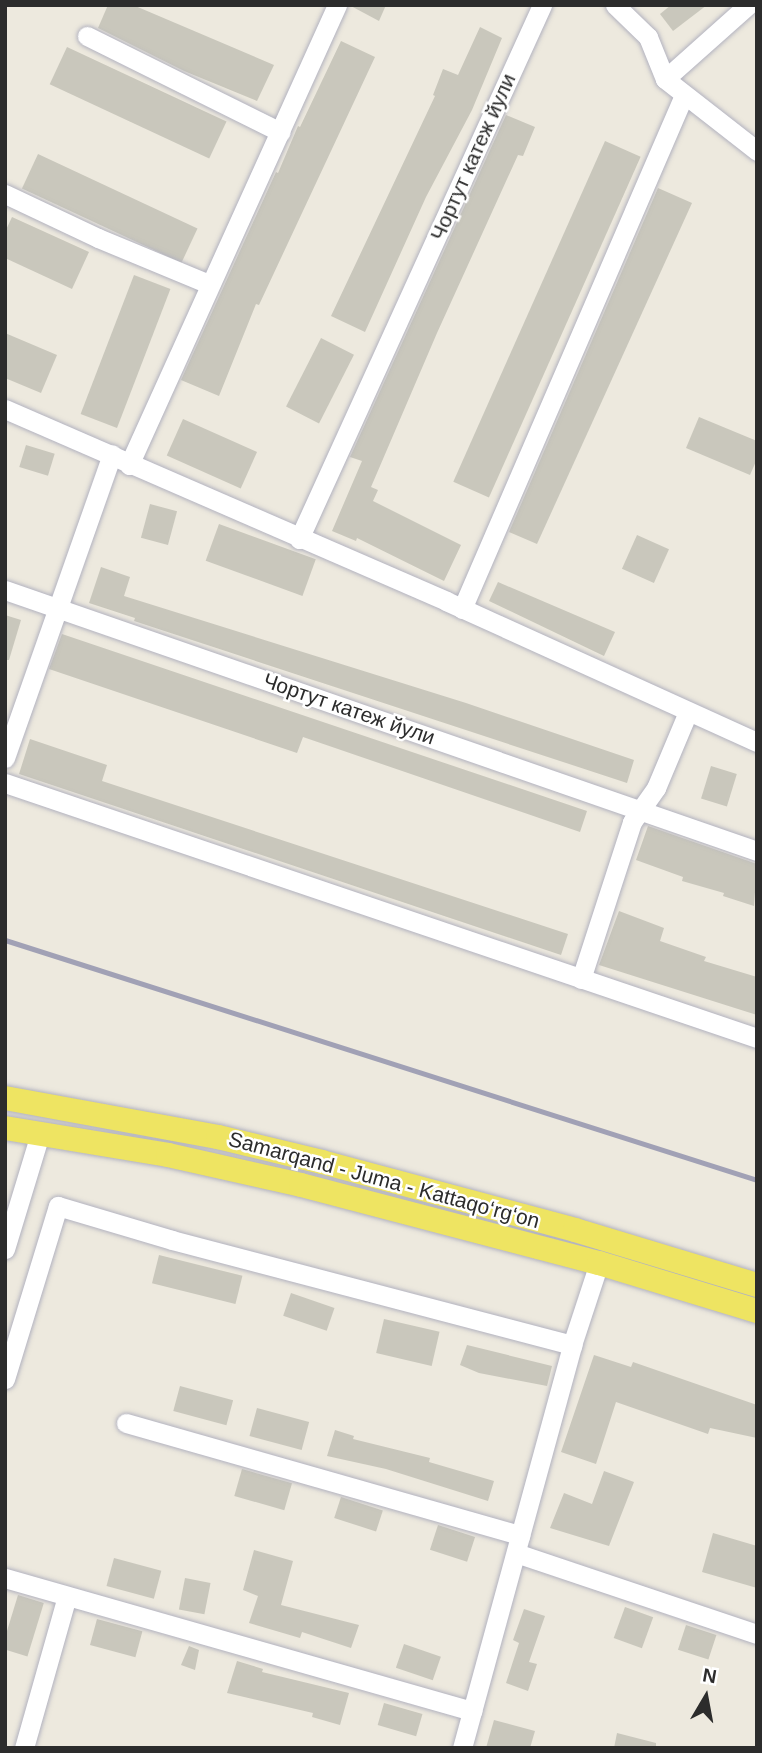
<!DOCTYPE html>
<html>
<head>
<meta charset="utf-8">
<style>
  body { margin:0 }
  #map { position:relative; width:762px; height:1753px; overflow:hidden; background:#ede9de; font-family:Helvetica,sans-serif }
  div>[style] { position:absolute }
  .building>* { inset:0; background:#c9c7bc; transform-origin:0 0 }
  .roads { filter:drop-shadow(0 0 2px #b2b2bf) drop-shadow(0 0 2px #b2b2bf) }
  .minor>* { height:19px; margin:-9.5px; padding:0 9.5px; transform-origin:9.5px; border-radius:9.5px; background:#fff }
  .major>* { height:24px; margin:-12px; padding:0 12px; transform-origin:12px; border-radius:12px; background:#eee462 }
  .rail>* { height:5px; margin:-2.5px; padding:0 2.5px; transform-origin:2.5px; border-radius:2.5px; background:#a1a1b5 }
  span { translate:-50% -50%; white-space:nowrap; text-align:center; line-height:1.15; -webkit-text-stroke:5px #fff; paint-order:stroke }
  .street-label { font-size:21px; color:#2c2c2c }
  .frame { position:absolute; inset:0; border:7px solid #2c2c2c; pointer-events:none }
  .north { position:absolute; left:671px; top:1662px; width:70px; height:70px; -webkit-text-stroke:5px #fff; paint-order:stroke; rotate:10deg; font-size:19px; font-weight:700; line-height:28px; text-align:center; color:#2c2c2c }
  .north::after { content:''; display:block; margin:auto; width:24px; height:32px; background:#2c2c2c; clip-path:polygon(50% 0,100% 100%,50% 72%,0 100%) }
</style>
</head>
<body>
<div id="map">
  <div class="building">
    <i style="clip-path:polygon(108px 5px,133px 5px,274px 65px,257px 101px,184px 71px,98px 28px)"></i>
    <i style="clip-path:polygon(349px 5px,386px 5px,379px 21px)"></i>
    <i style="clip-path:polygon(671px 5px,707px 5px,673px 31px,660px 14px)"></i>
    <i style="clip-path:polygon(480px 27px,502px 38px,472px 110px,426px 197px,365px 332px,331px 316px,435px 96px,433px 95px,443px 69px,458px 75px)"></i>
    <i style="clip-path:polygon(341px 41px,375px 57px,259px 305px,256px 304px,219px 396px,181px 380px,276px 172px,278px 173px,298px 126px,300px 127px)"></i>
    <i style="left:67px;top:47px;width:176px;height:41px;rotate:25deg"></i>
    <i style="clip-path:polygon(506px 115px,535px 127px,523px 156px,518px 155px,437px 333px,371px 487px,378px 490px,373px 501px,461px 545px,444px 581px,357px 538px,356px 541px,332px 531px,362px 461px,350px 457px)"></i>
    <i style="left:605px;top:141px;width:39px;height:373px;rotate:24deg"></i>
    <i style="left:38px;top:154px;width:176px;height:38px;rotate:25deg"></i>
    <i style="clip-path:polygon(658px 188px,692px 203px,537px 544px,509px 532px)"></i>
    <i style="clip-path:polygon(12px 217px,89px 252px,72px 289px,5px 258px,5px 232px)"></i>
    <i style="left:134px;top:275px;width:39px;height:149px;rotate:21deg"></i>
    <i style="clip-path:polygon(5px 333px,57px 355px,41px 393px,5px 378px)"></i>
    <i style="left:321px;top:338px;width:37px;height:77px;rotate:27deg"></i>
    <i style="clip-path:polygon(699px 417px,757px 441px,757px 459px,750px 475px,686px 448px)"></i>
    <i style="left:183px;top:419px;width:81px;height:40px;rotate:24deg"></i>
    <i style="left:26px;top:445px;width:30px;height:23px;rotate:17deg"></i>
    <i style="left:150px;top:504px;width:28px;height:35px;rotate:15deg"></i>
    <i style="left:219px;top:524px;width:103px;height:39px;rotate:20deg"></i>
    <i style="left:637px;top:535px;width:35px;height:37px;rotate:24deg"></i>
    <i style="clip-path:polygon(101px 567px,130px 577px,124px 596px,466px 703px,634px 760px,627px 783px,134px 621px,135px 618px,89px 603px)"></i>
    <i style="clip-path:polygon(498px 582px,615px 632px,604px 656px,489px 601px)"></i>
    <i style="clip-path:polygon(5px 615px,21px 620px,9px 660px,5px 660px)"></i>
    <i style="clip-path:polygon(62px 634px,587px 811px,580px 832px,303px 737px,297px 753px,49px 669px)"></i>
    <i style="clip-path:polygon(30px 739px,107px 765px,102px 781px,568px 934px,561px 955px,19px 774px)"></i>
    <i style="left:711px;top:766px;width:27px;height:34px;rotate:17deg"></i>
    <i style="clip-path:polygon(648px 826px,757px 864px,754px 906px,723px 896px,724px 893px,682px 881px,683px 877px,636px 860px)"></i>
    <i style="clip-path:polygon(619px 911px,664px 928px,660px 941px,706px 957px,704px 961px,757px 977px,757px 1015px,599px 965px)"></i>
    <i style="left:159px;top:1255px;width:86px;height:29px;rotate:14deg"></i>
    <i style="left:291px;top:1293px;width:46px;height:24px;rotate:19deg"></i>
    <i style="left:384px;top:1319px;width:57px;height:35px;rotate:13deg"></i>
    <i style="clip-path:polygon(467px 1345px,552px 1366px,547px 1386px,479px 1373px,460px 1365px)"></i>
    <i style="clip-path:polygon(594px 1355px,631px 1367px,633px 1362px,757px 1405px,757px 1438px,710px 1428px,708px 1434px,616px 1402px,596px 1464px,561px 1452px)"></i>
    <i style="left:180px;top:1386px;width:55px;height:26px;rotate:15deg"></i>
    <i style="left:257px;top:1408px;width:54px;height:29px;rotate:15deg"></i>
    <i style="clip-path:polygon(335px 1430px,354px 1436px,353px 1439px,430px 1458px,429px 1462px,494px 1481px,488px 1501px,386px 1469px,327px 1456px)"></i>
    <i style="left:242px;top:1469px;width:52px;height:28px;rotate:16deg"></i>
    <i style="clip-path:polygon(604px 1471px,634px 1482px,609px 1546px,550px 1528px,564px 1493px,592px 1504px)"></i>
    <i style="left:341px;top:1497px;width:44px;height:22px;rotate:18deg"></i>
    <i style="left:438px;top:1525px;width:39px;height:26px;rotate:18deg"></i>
    <i style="clip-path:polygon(713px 1533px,757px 1546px,757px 1588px,702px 1572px)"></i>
    <i style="clip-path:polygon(254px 1550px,293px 1561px,281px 1605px,359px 1625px,351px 1648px,302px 1632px,300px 1638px,249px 1623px,258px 1596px,243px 1590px)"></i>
    <i style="left:114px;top:1558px;width:49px;height:29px;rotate:15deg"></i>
    <i style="left:185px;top:1578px;width:26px;height:32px;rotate:11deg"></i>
    <i style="left:18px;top:1595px;width:27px;height:56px;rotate:17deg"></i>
    <i style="left:625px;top:1607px;width:30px;height:33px;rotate:20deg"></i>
    <i style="clip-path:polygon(524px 1609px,545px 1616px,529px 1662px,537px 1664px,528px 1691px,506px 1683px,519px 1643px,513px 1640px)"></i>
    <i style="left:97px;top:1619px;width:47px;height:27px;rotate:15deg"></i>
    <i style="left:686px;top:1625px;width:32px;height:26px;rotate:18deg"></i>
    <i style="left:404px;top:1644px;width:39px;height:25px;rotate:19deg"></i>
    <i style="clip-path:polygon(189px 1646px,199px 1650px,195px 1670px,181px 1665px)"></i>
    <i style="clip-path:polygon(237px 1661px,263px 1669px,262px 1672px,349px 1693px,340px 1725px,312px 1717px,313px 1713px,227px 1693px)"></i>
    <i style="left:384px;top:1703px;width:40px;height:23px;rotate:16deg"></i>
    <i style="clip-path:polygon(494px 1720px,535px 1731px,530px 1748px,486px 1748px)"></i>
    <i style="clip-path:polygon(617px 1733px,656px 1743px,656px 1748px,614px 1748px)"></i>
  </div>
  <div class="roads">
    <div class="minor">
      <i style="left:615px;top:5px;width:46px;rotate:44.1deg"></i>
      <i style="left:648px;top:37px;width:45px;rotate:68deg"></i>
      <i style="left:665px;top:79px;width:117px;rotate:38deg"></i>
      <i style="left:87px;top:36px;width:216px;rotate:26.4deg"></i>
      <i style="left:665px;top:79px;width:111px;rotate:-41.7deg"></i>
      <i style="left:5px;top:194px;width:103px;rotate:25.3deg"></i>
      <i style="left:98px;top:238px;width:120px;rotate:22.5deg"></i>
      <i style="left:5px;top:409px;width:481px;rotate:23.5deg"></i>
      <i style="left:446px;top:601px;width:341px;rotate:24.4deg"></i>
      <i style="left:129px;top:465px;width:505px;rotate:-65.67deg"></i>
      <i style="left:299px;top:539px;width:587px;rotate:-65.53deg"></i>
      <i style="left:5px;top:590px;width:796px;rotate:19.14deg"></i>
      <i style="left:462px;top:609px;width:560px;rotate:-66.64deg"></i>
      <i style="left:5px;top:758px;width:322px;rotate:-70.6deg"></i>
      <i style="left:5px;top:783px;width:794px;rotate:18.73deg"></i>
      <i style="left:581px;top:979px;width:165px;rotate:-72deg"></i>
      <i style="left:632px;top:822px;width:42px;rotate:-54.8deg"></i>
      <i style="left:656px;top:788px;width:82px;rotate:-67.2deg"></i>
      <i style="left:5px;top:1249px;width:120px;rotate:-73.1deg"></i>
      <i style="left:5px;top:1379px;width:181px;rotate:-73deg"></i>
      <i style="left:58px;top:1206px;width:119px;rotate:16.6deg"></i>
      <i style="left:172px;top:1240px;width:414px;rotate:14.7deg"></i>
      <i style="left:126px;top:1423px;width:410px;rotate:15.9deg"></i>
      <i style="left:516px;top:1553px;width:254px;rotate:18.6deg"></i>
      <i style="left:5px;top:1578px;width:486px;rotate:15.9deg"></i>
      <i style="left:24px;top:1748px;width:158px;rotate:-74.2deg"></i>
      <i style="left:462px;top:1748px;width:418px;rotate:-74.7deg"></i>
      <i style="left:572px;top:1345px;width:86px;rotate:-71.8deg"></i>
    </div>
    <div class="major">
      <i style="left:5px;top:1098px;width:217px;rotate:10.4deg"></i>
      <i style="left:218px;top:1137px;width:107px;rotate:13.5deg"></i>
      <i style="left:322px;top:1162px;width:262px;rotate:15deg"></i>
      <i style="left:575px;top:1230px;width:190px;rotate:16.8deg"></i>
      <i style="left:5px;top:1128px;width:165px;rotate:9.4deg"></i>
      <i style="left:168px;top:1155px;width:136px;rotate:12.7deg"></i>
      <i style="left:301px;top:1185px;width:308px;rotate:14.7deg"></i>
      <i style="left:599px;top:1263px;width:165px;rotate:16.9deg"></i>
    </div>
  </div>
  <div class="rail">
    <i style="left:5px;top:940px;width:789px;rotate:17.7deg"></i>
  </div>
  <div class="street-label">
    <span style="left:473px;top:157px;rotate:-66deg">Чортут катеж йули</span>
    <span style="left:349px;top:709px;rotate:19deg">Чортут катеж йули</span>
    <span style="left:384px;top:1180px;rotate:15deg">Samarqand - Juma - Kattaqo‘rg‘on</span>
  </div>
  <div class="frame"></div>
  <div class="north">N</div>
</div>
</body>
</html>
